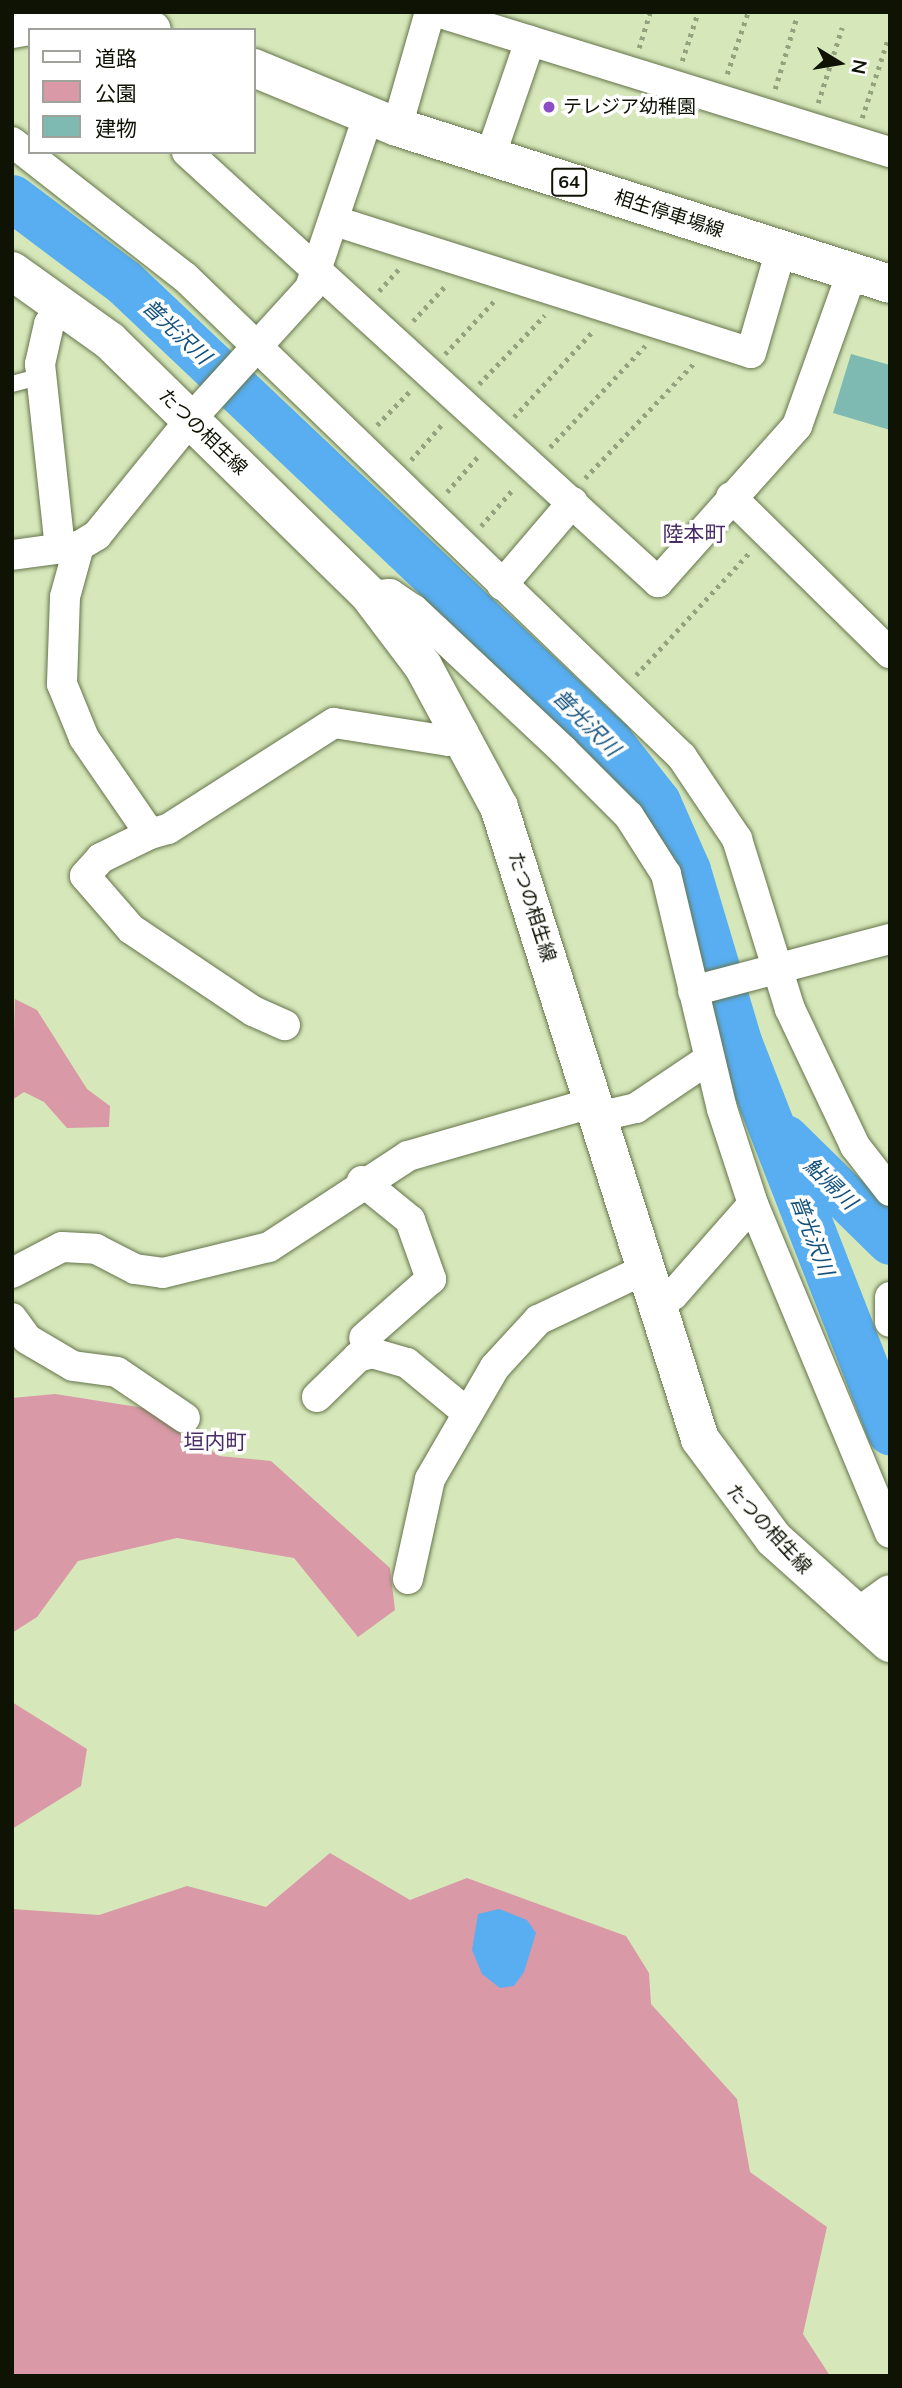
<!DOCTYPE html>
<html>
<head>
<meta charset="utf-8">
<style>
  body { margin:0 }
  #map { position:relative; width:902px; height:2388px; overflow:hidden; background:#d6e8ba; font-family:Mulish,"Noto Sans JP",sans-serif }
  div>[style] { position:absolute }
  .green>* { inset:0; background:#d999a7 }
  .water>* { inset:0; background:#58aef1 }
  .river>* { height:47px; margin:-23.5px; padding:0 23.5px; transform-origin:23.5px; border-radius:23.5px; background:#58aef1 }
  .building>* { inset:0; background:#7ebab1 }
  .path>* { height:4.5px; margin-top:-2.25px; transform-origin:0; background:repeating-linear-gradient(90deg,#94a27e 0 3.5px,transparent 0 8.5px) }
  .roads { filter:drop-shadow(0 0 2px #65744b) drop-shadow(0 0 2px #65744b) }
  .service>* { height:16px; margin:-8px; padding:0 8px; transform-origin:8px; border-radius:8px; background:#fff }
  .minor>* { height:30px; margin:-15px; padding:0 15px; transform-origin:15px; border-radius:15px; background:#fff }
  .tertiary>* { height:38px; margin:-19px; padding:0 19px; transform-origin:19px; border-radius:19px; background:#fff }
  .secondary>* { height:38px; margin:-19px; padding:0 19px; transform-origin:19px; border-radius:19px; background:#fff }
  .primary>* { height:38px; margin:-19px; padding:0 19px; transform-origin:19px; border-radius:19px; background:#fff }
  .dots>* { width:19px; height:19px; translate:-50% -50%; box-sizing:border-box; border:4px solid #fff; border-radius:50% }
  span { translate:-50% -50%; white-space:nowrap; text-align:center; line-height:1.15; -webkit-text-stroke:7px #fff; paint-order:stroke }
  .shield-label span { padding:2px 5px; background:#fff; border:2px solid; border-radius:5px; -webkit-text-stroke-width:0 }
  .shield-label { font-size:18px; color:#0e1304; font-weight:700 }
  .poi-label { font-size:19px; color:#0e1304 }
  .left { translate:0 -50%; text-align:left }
  .street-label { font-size:19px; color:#0e1304 }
  .water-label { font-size:21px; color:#13527e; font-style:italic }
  .neighbourhood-label { font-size:21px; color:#492c66 }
  .frame { position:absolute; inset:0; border:14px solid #0e1304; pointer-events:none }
  .legend { position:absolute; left:28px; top:28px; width:228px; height:126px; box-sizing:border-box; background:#fff; border:2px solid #9fa19b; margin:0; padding:9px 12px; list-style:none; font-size:21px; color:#0e1304 }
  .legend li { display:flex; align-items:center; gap:14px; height:35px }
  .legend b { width:35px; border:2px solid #9fa19b }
  .north { position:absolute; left:804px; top:28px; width:70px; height:70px; -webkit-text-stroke:5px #fff; paint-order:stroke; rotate:101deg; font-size:19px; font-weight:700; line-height:28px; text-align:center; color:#0e1304 }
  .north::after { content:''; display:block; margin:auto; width:24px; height:32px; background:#0e1304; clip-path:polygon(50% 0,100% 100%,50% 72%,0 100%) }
</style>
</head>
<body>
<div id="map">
  <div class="green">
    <i style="clip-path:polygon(15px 999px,37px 1010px,87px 1089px,110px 1106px,109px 1127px,67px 1128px,44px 1102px,24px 1092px,12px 1100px)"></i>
    <i style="clip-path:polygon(55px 1394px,157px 1410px,219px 1456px,271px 1461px,390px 1568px,395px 1610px,358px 1637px,294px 1558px,177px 1538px,78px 1561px,37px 1617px,12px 1633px,12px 1398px)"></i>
    <i style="clip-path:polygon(12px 1702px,87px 1749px,81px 1786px,12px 1829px)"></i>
    <i style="clip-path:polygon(330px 1853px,410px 1900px,467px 1878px,626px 1936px,649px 1973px,651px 2004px,737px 2099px,750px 2172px,827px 2227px,803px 2334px,830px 2376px,12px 2376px,12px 1909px,99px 1915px,187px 1886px,266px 1907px)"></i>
  </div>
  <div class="water">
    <i style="clip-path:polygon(499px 1909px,527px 1920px,536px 1933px,524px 1972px,514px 1986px,500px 1988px,482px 1974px,472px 1950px,478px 1914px)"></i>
  </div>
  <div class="river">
    <i style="left:12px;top:198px;width:140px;rotate:36.9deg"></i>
    <i style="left:124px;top:282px;width:668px;rotate:43.42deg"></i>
    <i style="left:609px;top:741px;width:78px;rotate:51.8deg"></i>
    <i style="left:657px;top:802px;width:74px;rotate:66.2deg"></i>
    <i style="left:687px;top:870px;width:182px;rotate:73.4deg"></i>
    <i style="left:739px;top:1044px;width:416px;rotate:68.7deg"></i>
    <i style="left:785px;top:1138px;width:147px;rotate:44.4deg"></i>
  </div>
  <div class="building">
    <i style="clip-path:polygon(851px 354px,890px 365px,890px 430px,833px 413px)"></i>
  </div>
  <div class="path">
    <i style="left:639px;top:48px;width:38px;rotate:-73deg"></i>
    <i style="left:682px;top:61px;width:52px;rotate:-71.9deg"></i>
    <i style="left:727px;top:74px;width:65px;rotate:-71.3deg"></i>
    <i style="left:775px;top:89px;width:76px;rotate:-73.2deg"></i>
    <i style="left:818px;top:103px;width:79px;rotate:-72.3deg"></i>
    <i style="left:862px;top:118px;width:80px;rotate:-71.8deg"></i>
    <i style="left:379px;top:291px;width:30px;rotate:-48deg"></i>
    <i style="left:413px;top:321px;width:50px;rotate:-47.4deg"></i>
    <i style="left:445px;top:354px;width:75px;rotate:-47.2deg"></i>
    <i style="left:479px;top:384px;width:95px;rotate:-46.3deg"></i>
    <i style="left:514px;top:417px;width:118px;rotate:-47.4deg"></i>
    <i style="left:377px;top:425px;width:47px;rotate:-45.9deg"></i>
    <i style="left:550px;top:447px;width:139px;rotate:-46.8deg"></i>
    <i style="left:411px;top:460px;width:50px;rotate:-49deg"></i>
    <i style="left:585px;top:478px;width:160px;rotate:-46.5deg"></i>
    <i style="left:447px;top:492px;width:50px;rotate:-49deg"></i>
    <i style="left:481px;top:526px;width:50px;rotate:-49deg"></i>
    <i style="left:636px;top:675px;width:166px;rotate:-47.2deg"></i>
  </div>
  <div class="roads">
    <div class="service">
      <i style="left:12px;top:384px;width:31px;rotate:-15deg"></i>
    </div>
    <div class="minor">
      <i style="left:437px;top:12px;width:474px;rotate:17.2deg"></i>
      <i style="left:397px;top:127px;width:120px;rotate:-74deg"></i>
      <i style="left:12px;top:142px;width:219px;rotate:38deg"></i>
      <i style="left:185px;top:277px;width:691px;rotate:44deg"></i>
      <i style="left:682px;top:757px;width:99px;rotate:56.1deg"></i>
      <i style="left:737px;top:839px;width:178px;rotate:72.7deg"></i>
      <i style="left:790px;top:1009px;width:152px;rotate:64.6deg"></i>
      <i style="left:855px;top:1146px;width:57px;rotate:52.1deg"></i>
      <i style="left:187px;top:152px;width:638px;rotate:42.39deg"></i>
      <i style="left:658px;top:582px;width:209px;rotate:-48.3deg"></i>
      <i style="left:797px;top:426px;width:164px;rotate:-70.3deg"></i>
      <i style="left:490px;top:157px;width:123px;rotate:-71deg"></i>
      <i style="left:335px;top:221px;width:436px;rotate:17.6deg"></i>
      <i style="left:751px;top:353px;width:107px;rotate:-73.8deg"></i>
      <i style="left:60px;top:306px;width:21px;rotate:121deg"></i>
      <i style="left:49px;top:324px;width:41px;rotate:102.7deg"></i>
      <i style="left:40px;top:364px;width:185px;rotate:83.8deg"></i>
      <i style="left:731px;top:497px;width:223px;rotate:44.5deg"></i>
      <i style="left:79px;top:546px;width:53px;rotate:105.4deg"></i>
      <i style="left:65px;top:597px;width:87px;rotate:92deg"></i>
      <i style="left:62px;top:684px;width:58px;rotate:67.8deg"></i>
      <i style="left:84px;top:738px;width:116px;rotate:55.5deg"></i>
      <i style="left:150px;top:834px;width:19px;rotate:-16deg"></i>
      <i style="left:168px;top:829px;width:197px;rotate:-32.6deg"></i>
      <i style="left:334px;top:723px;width:116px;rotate:8.9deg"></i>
      <i style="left:449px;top:741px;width:17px;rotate:-33deg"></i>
      <i style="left:12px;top:555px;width:68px;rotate:-7.7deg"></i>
      <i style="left:79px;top:546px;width:21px;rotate:-31deg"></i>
      <i style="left:97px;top:535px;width:148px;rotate:-51deg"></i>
      <i style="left:190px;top:420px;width:178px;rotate:-47.7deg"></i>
      <i style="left:310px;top:288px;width:181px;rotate:-71.3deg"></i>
      <i style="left:502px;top:585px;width:109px;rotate:-49.5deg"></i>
      <i style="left:370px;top:596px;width:20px;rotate:-6deg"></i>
      <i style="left:390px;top:594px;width:29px;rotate:34deg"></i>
      <i style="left:414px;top:610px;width:204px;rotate:43.2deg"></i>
      <i style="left:563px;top:750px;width:93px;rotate:45deg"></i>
      <i style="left:629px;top:816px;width:69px;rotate:57.5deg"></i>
      <i style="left:666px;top:874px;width:242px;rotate:76.6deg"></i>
      <i style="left:722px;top:1109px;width:100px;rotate:71.9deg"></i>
      <i style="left:753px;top:1204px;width:356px;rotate:67.4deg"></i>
      <i style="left:150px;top:834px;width:55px;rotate:153.9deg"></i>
      <i style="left:101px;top:858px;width:24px;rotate:132deg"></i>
      <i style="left:85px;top:876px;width:70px;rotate:49deg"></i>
      <i style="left:131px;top:929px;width:147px;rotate:33.9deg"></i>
      <i style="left:253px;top:1011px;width:35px;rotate:24deg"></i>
      <i style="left:693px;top:991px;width:204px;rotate:-14.8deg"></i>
      <i style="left:597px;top:1117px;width:40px;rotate:-13deg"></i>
      <i style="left:636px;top:1108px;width:88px;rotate:-33.9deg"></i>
      <i style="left:362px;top:1181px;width:62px;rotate:39.1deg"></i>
      <i style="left:410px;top:1220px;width:63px;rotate:70.4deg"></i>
      <i style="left:431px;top:1279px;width:89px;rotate:138.6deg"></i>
      <i style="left:12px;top:1273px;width:56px;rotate:-27.5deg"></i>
      <i style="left:62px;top:1247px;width:34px;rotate:3deg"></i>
      <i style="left:96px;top:1249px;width:44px;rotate:27.1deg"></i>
      <i style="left:135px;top:1269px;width:28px;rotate:8deg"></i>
      <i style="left:163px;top:1273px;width:109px;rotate:-13.8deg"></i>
      <i style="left:269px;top:1247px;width:166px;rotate:-33.2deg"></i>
      <i style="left:408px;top:1156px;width:191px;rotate:-16.1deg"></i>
      <i style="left:890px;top:1297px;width:25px;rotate:90deg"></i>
      <i style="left:654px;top:1305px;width:21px;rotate:-28deg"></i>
      <i style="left:673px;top:1295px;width:121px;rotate:-48.7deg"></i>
      <i style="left:12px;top:1318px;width:26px;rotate:54deg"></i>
      <i style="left:27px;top:1339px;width:53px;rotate:30.4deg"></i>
      <i style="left:73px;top:1366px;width:44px;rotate:7.8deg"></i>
      <i style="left:117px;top:1372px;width:82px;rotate:34.1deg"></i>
      <i style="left:317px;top:1397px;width:57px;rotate:-44.3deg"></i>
      <i style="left:358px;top:1357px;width:15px;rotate:-16deg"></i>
      <i style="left:372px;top:1353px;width:36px;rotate:16deg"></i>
      <i style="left:407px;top:1363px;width:75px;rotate:39.6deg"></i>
      <i style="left:408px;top:1579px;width:102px;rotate:-77.6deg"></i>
      <i style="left:430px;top:1479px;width:129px;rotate:-59.9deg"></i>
      <i style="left:495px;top:1367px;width:64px;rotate:-47.5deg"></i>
      <i style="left:538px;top:1320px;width:117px;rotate:-25.3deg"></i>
    </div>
    <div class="tertiary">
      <i style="left:860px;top:1616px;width:37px;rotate:-36deg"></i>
    </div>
    <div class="secondary">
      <i style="left:12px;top:271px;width:120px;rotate:35.5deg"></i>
      <i style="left:110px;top:341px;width:364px;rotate:44.4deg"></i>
      <i style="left:370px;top:596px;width:88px;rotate:52.9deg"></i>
      <i style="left:423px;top:666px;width:160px;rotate:61.7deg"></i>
      <i style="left:499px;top:807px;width:663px;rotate:72.36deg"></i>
      <i style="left:700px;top:1439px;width:124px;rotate:53.5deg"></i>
      <i style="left:774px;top:1539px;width:156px;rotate:41.9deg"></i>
    </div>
    <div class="primary">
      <i style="left:12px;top:29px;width:40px;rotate:-10deg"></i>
      <i style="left:51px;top:22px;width:101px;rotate:4.5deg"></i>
      <i style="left:254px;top:68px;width:155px;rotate:22.4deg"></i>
      <i style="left:397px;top:127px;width:517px;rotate:17.66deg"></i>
    </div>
  </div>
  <div class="dots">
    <i style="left:549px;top:107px;background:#8b4ec4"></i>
  </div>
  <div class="shield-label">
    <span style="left:569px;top:182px">64</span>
  </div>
  <div class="poi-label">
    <span class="left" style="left:563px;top:107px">テレジア幼稚園</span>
  </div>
  <div class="street-label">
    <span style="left:669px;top:214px;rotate:18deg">相生停車場線</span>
    <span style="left:203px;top:432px;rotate:44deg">たつの相生線</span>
    <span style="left:532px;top:907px;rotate:72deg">たつの相生線</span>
    <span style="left:769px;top:1529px;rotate:47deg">たつの相生線</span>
  </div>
  <div class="water-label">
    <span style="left:177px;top:331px;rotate:43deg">普光沢川</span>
    <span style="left:587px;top:722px;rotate:45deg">普光沢川</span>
    <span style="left:831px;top:1183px;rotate:44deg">鮎帰川</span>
    <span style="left:813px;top:1235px;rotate:69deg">普光沢川</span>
  </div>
  <div class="neighbourhood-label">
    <span style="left:694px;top:533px">陸本町</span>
    <span style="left:215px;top:1441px">垣内町</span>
  </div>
  <div class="frame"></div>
  <ul class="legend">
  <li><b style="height:9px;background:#fff"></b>道路</li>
  <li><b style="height:19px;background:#d999a7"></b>公園</li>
  <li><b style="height:19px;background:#7ebab1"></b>建物</li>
  </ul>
  <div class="north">N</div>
</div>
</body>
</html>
